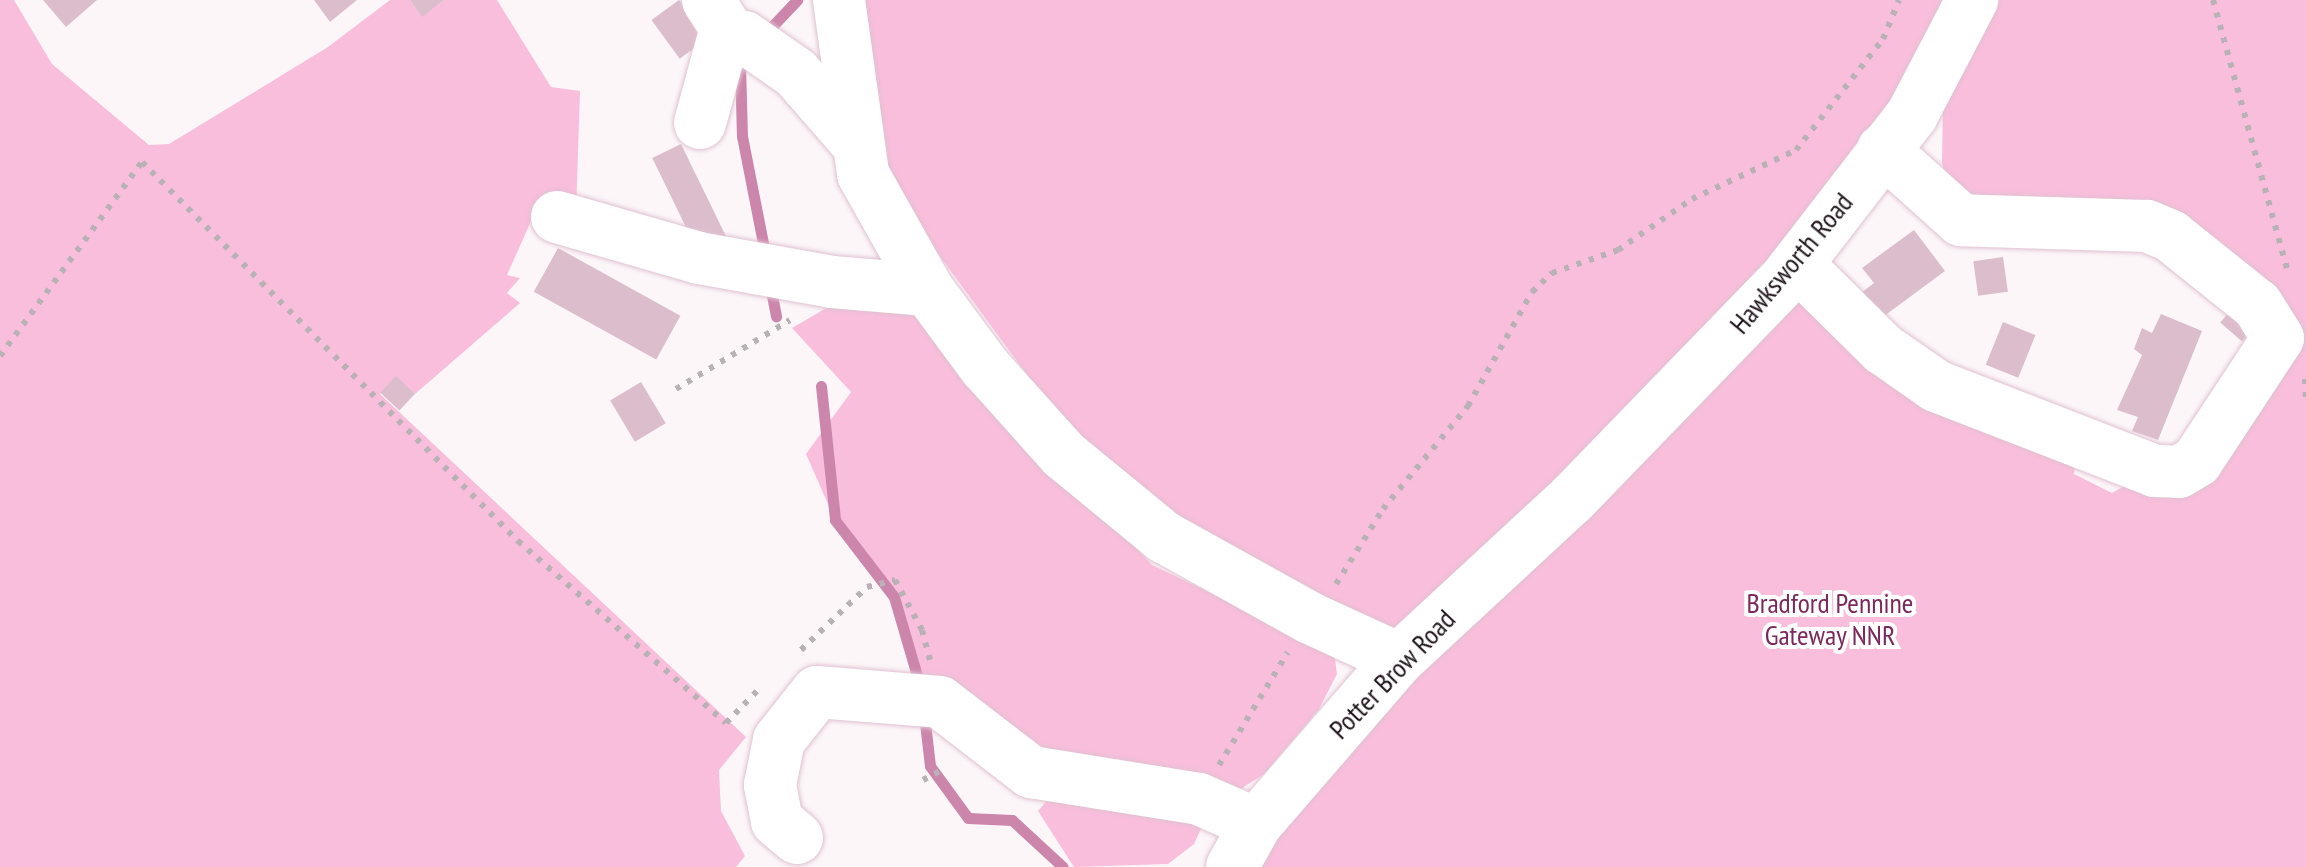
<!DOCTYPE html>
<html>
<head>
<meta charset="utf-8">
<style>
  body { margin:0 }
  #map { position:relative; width:2306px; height:867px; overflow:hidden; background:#fcf6f9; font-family:"PT Sans Narrow",sans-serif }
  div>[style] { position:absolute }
  .green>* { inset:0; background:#f9bedc }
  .stream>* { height:11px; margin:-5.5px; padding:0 5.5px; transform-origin:5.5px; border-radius:5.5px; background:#cc86ab }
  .building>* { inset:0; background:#dcbdcc; transform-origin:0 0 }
  .path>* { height:6px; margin-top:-3px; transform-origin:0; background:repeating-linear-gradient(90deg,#b8b1b5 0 5px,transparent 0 13px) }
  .roads { filter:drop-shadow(0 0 2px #e0c1d0) drop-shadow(0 0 2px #e0c1d0) }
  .minor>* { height:52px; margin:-26px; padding:0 26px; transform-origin:26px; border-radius:26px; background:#fff }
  span { translate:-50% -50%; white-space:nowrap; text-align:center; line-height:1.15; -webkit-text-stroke:8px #fff; paint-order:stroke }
  .street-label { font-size:28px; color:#1e1319 }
  .park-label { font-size:28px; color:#7b295b }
</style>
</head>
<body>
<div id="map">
  <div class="green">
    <i style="clip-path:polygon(0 0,14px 0,52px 64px,149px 145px,169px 144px,328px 47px,390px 0,410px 0,422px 16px,444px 0,497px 0,551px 87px,580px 91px,576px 213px,532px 219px,507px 275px,520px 278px,507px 293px,520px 303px,415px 394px,396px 377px,380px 394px,746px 737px,719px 770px,721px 811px,745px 856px,736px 867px,0 867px)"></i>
    <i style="clip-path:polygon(854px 0,1964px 0,1821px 219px,1408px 627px,1385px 634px,1194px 557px,1064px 425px,864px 153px)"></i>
    <i style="clip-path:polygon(1990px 0,2306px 0,2306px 867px,1254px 867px,1374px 716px,1801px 286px,2076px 452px,2074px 474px,2112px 493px,2133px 481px,2172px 482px,2284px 342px,2179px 228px,2005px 216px,1949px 190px,1942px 163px,1943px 98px)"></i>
    <i style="clip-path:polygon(842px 299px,914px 311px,1152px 565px,1334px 652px,1337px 674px,1319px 709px,1264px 774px,1239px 790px,1062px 769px,919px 675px,894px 597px,835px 520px,806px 454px,851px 392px,792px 328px)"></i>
    <i style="clip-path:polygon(1049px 798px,1204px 822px,1194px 844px,1168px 864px,1074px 867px,1038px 811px)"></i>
  </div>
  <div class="stream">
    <i style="left:763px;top:36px;width:50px;rotate:-46.6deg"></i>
    <i style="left:740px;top:65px;width:71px;rotate:88.4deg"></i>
    <i style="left:742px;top:136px;width:114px;rotate:78.9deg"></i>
    <i style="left:770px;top:285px;width:32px;rotate:79deg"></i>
    <i style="left:821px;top:386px;width:135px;rotate:84deg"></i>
    <i style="left:835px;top:520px;width:97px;rotate:52.5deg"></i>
    <i style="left:894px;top:597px;width:93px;rotate:73.7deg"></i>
    <i style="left:924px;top:714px;width:52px;rotate:83.4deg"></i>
    <i style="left:930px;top:766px;width:64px;rotate:53.8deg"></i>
    <i style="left:968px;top:818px;width:44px;rotate:2.6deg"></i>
    <i style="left:1012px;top:820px;width:69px;rotate:42.7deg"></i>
  </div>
  <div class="building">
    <i style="clip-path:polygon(43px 0,97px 0,66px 27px)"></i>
    <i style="clip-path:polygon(314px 0,357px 0,330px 22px)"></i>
    <i style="clip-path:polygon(410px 0,444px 0,422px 17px)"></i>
    <i style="left:679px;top:0;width:48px;height:34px;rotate:54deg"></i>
    <i style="left:681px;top:144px;width:102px;height:32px;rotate:64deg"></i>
    <i style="clip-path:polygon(1914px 230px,1945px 271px,1876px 322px,1857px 296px,1874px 283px,1862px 268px)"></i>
    <i style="left:558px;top:248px;width:140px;height:50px;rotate:29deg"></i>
    <i style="left:2003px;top:257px;width:35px;height:30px;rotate:82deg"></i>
    <i style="left:2232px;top:309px;width:29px;height:18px;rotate:41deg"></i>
    <i style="clip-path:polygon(2161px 314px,2202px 331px,2158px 440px,2132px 431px,2138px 417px,2117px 410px,2142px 355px,2134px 349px,2142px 328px,2152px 333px)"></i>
    <i style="left:2003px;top:322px;width:35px;height:46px;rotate:22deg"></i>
    <i style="left:396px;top:376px;width:26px;height:23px;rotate:43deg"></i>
    <i style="left:641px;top:382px;width:48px;height:36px;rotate:59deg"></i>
  </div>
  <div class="path">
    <i style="left:2213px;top:0;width:283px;rotate:74.6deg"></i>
    <i style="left:0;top:356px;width:240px;rotate:-53.8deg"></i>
    <i style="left:142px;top:162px;width:534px;rotate:45.23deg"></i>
    <i style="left:518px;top:541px;width:276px;rotate:41.2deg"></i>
    <i style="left:726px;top:723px;width:47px;rotate:-45.9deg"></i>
    <i style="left:2305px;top:379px;width:18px;rotate:87deg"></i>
    <i style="left:676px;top:389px;width:133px;rotate:-31.2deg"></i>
    <i style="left:1336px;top:584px;width:89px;rotate:-57.9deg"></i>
    <i style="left:1383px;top:509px;width:134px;rotate:-50.5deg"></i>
    <i style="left:1468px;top:406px;width:131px;rotate:-60.7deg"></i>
    <i style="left:1532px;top:292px;width:28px;rotate:-44deg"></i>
    <i style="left:1552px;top:273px;width:70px;rotate:-19.2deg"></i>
    <i style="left:1618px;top:250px;width:90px;rotate:-34.6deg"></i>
    <i style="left:1692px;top:199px;width:115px;rotate:-25.2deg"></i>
    <i style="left:1796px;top:150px;width:141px;rotate:-51.9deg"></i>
    <i style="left:1883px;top:39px;width:42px;rotate:-67.7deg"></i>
    <i style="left:801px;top:650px;width:91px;rotate:-43.7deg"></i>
    <i style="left:867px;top:587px;width:29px;rotate:-14deg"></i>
    <i style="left:895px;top:580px;width:57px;rotate:61.6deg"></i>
    <i style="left:922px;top:630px;width:31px;rotate:75deg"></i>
    <i style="left:1219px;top:765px;width:132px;rotate:-58.6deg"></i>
    <i style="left:923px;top:780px;width:21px;rotate:-28deg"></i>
  </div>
  <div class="roads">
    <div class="minor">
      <i style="left:839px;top:0;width:176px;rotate:82.1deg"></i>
      <i style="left:863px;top:174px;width:133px;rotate:60.7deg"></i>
      <i style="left:928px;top:290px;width:96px;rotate:53.5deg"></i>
      <i style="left:985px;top:367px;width:118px;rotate:48.1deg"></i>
      <i style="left:1064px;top:455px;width:129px;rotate:39.4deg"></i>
      <i style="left:1164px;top:537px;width:167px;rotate:29deg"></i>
      <i style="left:1310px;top:618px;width:98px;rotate:24.7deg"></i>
      <i style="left:724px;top:35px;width:20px;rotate:6deg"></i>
      <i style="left:744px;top:37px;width:63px;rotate:34.7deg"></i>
      <i style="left:796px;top:73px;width:91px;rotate:49deg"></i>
      <i style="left:700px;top:123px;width:98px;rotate:-74.7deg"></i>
      <i style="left:726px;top:28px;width:33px;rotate:-123deg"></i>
      <i style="left:557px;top:217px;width:148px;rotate:16.1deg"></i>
      <i style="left:699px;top:258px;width:135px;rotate:10.2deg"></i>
      <i style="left:832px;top:282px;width:96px;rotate:4.8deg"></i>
      <i style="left:1797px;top:264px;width:121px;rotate:44.7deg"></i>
      <i style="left:1883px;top:349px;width:65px;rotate:34.9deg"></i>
      <i style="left:1936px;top:386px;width:235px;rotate:21.2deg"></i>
      <i style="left:2155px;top:471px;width:24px;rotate:2deg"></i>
      <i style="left:2179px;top:472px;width:21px;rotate:-31deg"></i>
      <i style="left:2197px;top:461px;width:147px;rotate:-56.6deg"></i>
      <i style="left:2278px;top:338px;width:39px;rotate:-122deg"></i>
      <i style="left:2257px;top:305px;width:110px;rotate:-141.3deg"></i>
      <i style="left:2171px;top:236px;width:26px;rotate:-157deg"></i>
      <i style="left:2147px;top:226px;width:186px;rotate:-178.2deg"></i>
      <i style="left:1961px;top:220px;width:105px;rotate:-138.1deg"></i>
      <i style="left:797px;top:838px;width:26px;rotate:-140deg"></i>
      <i style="left:777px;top:821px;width:37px;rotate:-101deg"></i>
      <i style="left:770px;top:785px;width:46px;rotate:-78.7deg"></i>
      <i style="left:779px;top:740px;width:61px;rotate:-51.6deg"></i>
      <i style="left:817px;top:692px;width:123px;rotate:4.6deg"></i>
      <i style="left:940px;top:702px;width:115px;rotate:37.6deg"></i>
      <i style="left:1031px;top:772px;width:170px;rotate:9.1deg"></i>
      <i style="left:1199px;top:799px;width:62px;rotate:23.7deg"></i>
      <i style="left:1232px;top:867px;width:49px;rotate:-60.8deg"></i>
      <i style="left:1256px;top:824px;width:218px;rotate:-49.1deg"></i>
      <i style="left:1399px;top:659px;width:236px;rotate:-42.8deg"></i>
      <i style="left:1572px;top:499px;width:308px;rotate:-45.9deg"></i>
      <i style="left:1786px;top:278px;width:206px;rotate:-52.3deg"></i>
      <i style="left:1912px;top:115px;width:130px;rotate:-62.4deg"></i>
    </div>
  </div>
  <div class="street-label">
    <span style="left:1791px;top:263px;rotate:-50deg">Hawksworth Road</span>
    <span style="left:1392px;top:674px;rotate:-46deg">Potter Brow Road</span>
  </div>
  <div class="park-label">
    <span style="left:1830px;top:619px">Bradford Pennine<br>Gateway NNR</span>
  </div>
</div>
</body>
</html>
